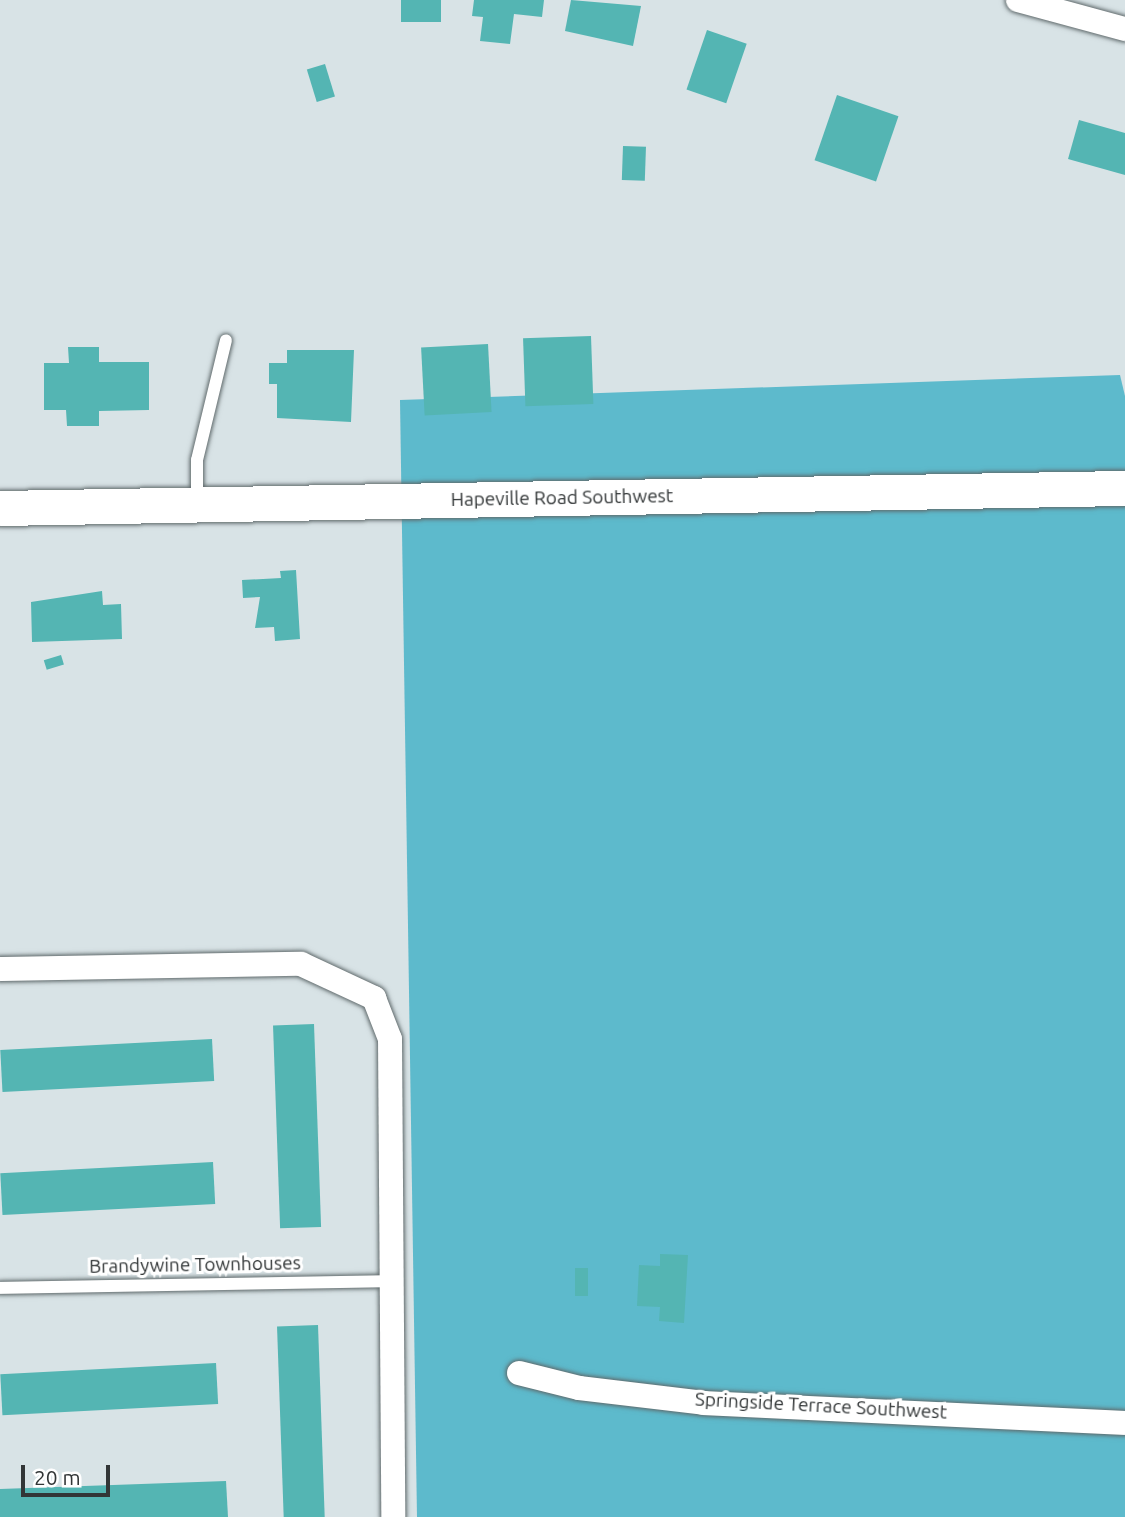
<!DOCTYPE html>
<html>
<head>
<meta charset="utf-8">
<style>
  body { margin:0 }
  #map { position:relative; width:1125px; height:1517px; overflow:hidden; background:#d8e3e6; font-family:Ubuntu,sans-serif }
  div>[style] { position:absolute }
  .forest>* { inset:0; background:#5dbacc }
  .building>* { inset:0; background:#54b5b3; transform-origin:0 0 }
  .roads { filter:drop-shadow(0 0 2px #606a6c) drop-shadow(0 0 2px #606a6c) }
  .lane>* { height:12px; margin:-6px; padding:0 6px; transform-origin:6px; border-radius:6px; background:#fff }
  .street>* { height:24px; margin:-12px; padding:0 12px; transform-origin:12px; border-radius:12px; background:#fff }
  .secondary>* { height:35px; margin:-17.5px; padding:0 17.5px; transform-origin:17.5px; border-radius:17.5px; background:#fff }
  span { translate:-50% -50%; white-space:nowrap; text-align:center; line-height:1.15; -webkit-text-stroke:6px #fff; paint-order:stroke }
  .street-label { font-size:19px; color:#323637 }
  .scale { position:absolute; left:21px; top:1465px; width:89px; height:32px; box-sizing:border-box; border:4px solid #323637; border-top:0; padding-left:9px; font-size:21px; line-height:24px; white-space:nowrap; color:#323637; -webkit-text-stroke:5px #fff; paint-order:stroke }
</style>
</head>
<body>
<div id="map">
  <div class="forest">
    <i style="clip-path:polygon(1120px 375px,1125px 396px,1125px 1517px,417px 1517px,400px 400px)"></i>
  </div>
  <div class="building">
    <i style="left:401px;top:0;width:40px;height:22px"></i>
    <i style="clip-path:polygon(474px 0,544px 0,542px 17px,514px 14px,510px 44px,480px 41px,483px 17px,472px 16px)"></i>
    <i style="clip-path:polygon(571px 0,641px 6px,633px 46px,565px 31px)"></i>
    <i style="left:707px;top:30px;width:42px;height:63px;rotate:19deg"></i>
    <i style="left:325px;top:64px;width:34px;height:19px;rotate:73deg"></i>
    <i style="left:837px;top:95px;width:65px;height:69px;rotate:19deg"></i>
    <i style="clip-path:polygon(1079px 120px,1125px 133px,1125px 175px,1068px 159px)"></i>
    <i style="left:623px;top:146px;width:23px;height:34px;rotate:2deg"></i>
    <i style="left:591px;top:336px;width:68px;height:68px;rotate:88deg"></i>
    <i style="left:488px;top:344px;width:68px;height:67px;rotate:87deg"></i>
    <i style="clip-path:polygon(68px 347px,99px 347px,99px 362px,149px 362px,149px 410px,99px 411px,99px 426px,67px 426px,66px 410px,44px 410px,44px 363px,69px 363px)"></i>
    <i style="clip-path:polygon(287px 350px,354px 350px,351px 422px,277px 418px,277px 384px,269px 384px,269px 363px,287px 363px)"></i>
    <i style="clip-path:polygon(296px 570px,300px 639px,275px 641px,274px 627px,255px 628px,260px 597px,243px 598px,242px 580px,281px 578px,280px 571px)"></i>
    <i style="clip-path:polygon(102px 591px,103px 605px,121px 604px,122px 639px,32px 642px,31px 602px)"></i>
    <i style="left:61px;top:655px;width:10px;height:18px;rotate:73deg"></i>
    <i style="left:314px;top:1024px;width:203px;height:41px;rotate:88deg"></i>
    <i style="left:212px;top:1039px;width:42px;height:212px;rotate:87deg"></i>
    <i style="left:213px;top:1162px;width:42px;height:213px;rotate:87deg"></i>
    <i style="clip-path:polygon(660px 1254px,688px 1255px,684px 1323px,659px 1321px,660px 1307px,637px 1306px,639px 1265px,660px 1266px)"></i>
    <i style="left:575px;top:1268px;width:13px;height:28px"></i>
    <i style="left:318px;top:1325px;width:192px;height:41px;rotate:88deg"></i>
    <i style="left:216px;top:1363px;width:41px;height:216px;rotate:87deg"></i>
    <i style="clip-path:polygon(226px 1481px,228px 1517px,0 1517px,0 1489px)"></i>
  </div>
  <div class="roads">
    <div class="lane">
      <i style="left:197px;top:501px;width:41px;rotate:-90deg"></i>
      <i style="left:197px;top:460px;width:123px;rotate:-76.4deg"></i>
      <i style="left:0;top:1288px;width:392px;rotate:-1deg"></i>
    </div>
    <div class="street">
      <i style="left:1018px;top:0;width:111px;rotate:15.2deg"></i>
      <i style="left:0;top:969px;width:301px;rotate:-1deg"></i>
      <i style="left:301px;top:964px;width:81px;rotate:25deg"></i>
      <i style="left:374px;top:998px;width:44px;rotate:68.7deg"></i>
      <i style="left:390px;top:1039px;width:478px;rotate:89.6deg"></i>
      <i style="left:519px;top:1373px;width:62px;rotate:14deg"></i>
      <i style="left:579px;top:1388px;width:126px;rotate:6.8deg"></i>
      <i style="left:704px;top:1403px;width:421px;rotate:2.7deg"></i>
    </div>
    <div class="secondary">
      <i style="left:0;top:508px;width:1125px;rotate:-1.02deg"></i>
    </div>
  </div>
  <div class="street-label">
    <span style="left:562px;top:498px;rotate:-1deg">Hapeville Road Southwest</span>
    <span style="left:195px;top:1265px;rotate:-1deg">Brandywine Townhouses</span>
    <span style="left:821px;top:1406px;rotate:3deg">Springside Terrace Southwest</span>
  </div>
  <div class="scale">20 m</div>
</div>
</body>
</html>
